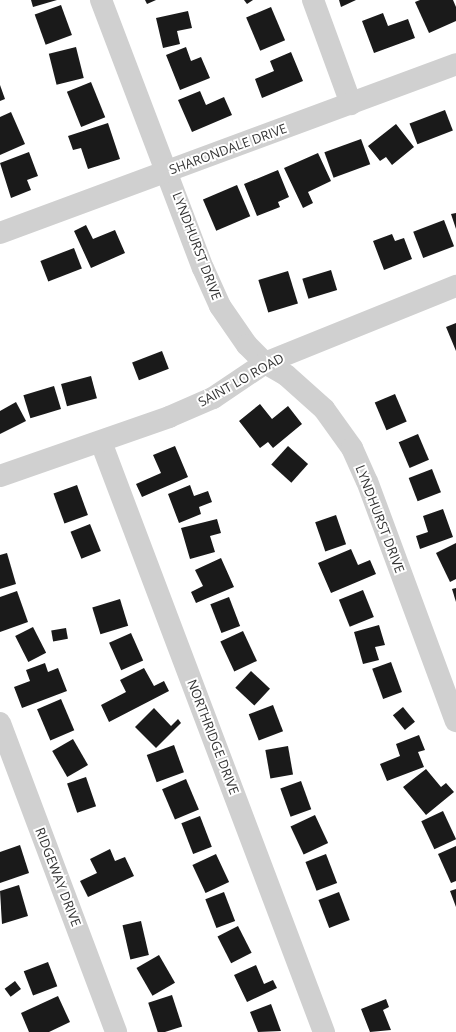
<!DOCTYPE html>
<html>
<head>
<meta charset="utf-8">
<style>
  body { margin:0 }
  #map { position:relative; width:456px; height:1032px; overflow:hidden; background:#fff; font-family:"Open Sans",sans-serif }
  div>[style] { position:absolute }
  .building>* { inset:0; background:#1a1a1a; transform-origin:0 0 }
  .minor>* { height:22px; margin:-11px; padding:0 11px; transform-origin:11px; border-radius:11px; background:#d0d0d0 }
  span { translate:-50% -50%; white-space:nowrap; text-align:center; line-height:1.15; -webkit-text-stroke:4px #fff; paint-order:stroke }
  .street-label { font-size:13px; color:#333 }
</style>
</head>
<body>
<div id="map">
  <div class="building">
    <i style="clip-path:polygon(31px 0,57px 0,33px 7px)"></i>
    <i style="clip-path:polygon(145px 0,156px 0,147px 4px)"></i>
    <i style="clip-path:polygon(244px 0,253px 0,247px 4px)"></i>
    <i style="clip-path:polygon(339px 0,356px 0,341px 7px)"></i>
    <i style="clip-path:polygon(420px 0,453px 0,456px 7px,456px 21px,429px 33px,415px 2px)"></i>
    <i style="left:61px;top:5px;width:32px;height:28px;rotate:70deg"></i>
    <i style="left:271px;top:7px;width:36px;height:27px;rotate:67deg"></i>
    <i style="clip-path:polygon(188px 11px,192px 28px,177px 31px,180px 44px,163px 48px,156px 18px)"></i>
    <i style="clip-path:polygon(383px 13px,388px 26px,408px 19px,415px 38px,374px 53px,362px 21px)"></i>
    <i style="left:76px;top:47px;width:32px;height:28px;rotate:76deg"></i>
    <i style="clip-path:polygon(186px 47px,191px 61px,201px 57px,210px 78px,180px 90px,166px 55px)"></i>
    <i style="clip-path:polygon(291px 52px,303px 81px,262px 98px,255px 79px,274px 71px,270px 61px)"></i>
    <i style="left:91px;top:82px;width:38px;height:26px;rotate:68deg"></i>
    <i style="clip-path:polygon(0 85px,5px 99px,0 101px)"></i>
    <i style="clip-path:polygon(200px 91px,206px 105px,224px 97px,232px 115px,192px 132px,178px 100px)"></i>
    <i style="left:445px;top:110px;width:22px;height:38px;rotate:69deg"></i>
    <i style="clip-path:polygon(11px 112px,25px 144px,0 155px,0 117px)"></i>
    <i style="clip-path:polygon(108px 123px,120px 159px,88px 169px,81px 148px,73px 150px,68px 136px)"></i>
    <i style="clip-path:polygon(396px 124px,414px 147px,392px 165px,386px 157px,380px 161px,368px 146px)"></i>
    <i style="left:361px;top:139px;width:27px;height:39px;rotate:70deg"></i>
    <i style="clip-path:polygon(29px 152px,38px 176px,27px 180px,31px 190px,11px 198px,0 163px)"></i>
    <i style="clip-path:polygon(318px 153px,331px 181px,308px 192px,313px 203px,303px 208px,284px 168px)"></i>
    <i style="clip-path:polygon(278px 170px,289px 197px,278px 202px,280px 207px,257px 216px,244px 184px)"></i>
    <i style="left:237px;top:185px;width:34px;height:37px;rotate:67deg"></i>
    <i style="clip-path:polygon(456px 213px,456px 229px,451px 214px)"></i>
    <i style="left:444px;top:220px;width:28px;height:33px;rotate:69deg"></i>
    <i style="clip-path:polygon(86px 225px,93px 239px,115px 230px,125px 253px,91px 268px,74px 231px)"></i>
    <i style="clip-path:polygon(392px 234px,395px 241px,404px 238px,412px 259px,384px 270px,373px 241px)"></i>
    <i style="left:74px;top:248px;width:22px;height:36px;rotate:69deg"></i>
    <i style="left:331px;top:270px;width:21px;height:30px;rotate:73deg"></i>
    <i style="left:288px;top:271px;width:34px;height:31px;rotate:73deg"></i>
    <i style="clip-path:polygon(456px 323px,456px 351px,446px 327px)"></i>
    <i style="left:162px;top:351px;width:19px;height:32px;rotate:69deg"></i>
    <i style="left:91px;top:376px;width:23px;height:31px;rotate:75deg"></i>
    <i style="left:54px;top:386px;width:24px;height:32px;rotate:73deg"></i>
    <i style="left:395px;top:394px;width:30px;height:22px;rotate:67deg"></i>
    <i style="clip-path:polygon(16px 402px,26px 421px,0 434px,0 411px)"></i>
    <i style="clip-path:polygon(260px 404px,272px 419px,288px 406px,302px 424px,273px 448px,268px 442px,260px 448px,239px 421px)"></i>
    <i style="left:418px;top:434px;width:28px;height:21px;rotate:67deg"></i>
    <i style="clip-path:polygon(175px 446px,188px 477px,142px 497px,136px 484px,161px 473px,153px 455px)"></i>
    <i style="left:288px;top:446px;width:27px;height:25px;rotate:42deg"></i>
    <i style="left:432px;top:469px;width:25px;height:25px;rotate:69deg"></i>
    <i style="left:77px;top:485px;width:32px;height:25px;rotate:70deg"></i>
    <i style="clip-path:polygon(190px 485px,194px 496px,208px 491px,212px 502px,199px 507px,201px 514px,179px 523px,168px 494px)"></i>
    <i style="clip-path:polygon(443px 509px,453px 537px,420px 549px,416px 536px,428px 532px,423px 516px)"></i>
    <i style="left:336px;top:515px;width:31px;height:22px;rotate:71deg"></i>
    <i style="clip-path:polygon(217px 519px,221px 533px,210px 536px,215px 552px,190px 559px,181px 528px)"></i>
    <i style="left:90px;top:524px;width:29px;height:21px;rotate:68deg"></i>
    <i style="clip-path:polygon(456px 543px,456px 579px,450px 582px,436px 553px)"></i>
    <i style="clip-path:polygon(351px 549px,358px 565px,370px 560px,376px 574px,331px 593px,318px 563px)"></i>
    <i style="clip-path:polygon(7px 553px,16px 584px,0 589px,0 555px)"></i>
    <i style="clip-path:polygon(221px 558px,234px 587px,196px 603px,191px 592px,203px 586px,195px 570px)"></i>
    <i style="clip-path:polygon(456px 588px,456px 602px,452px 589px)"></i>
    <i style="left:363px;top:590px;width:29px;height:26px;rotate:68deg"></i>
    <i style="clip-path:polygon(17px 591px,28px 622px,0 632px,0 597px)"></i>
    <i style="left:229px;top:597px;width:31px;height:20px;rotate:69deg"></i>
    <i style="left:120px;top:599px;width:28px;height:29px;rotate:73deg"></i>
    <i style="clip-path:polygon(379px 625px,385px 645px,375px 647px,379px 660px,363px 664px,354px 632px)"></i>
    <i style="left:33px;top:627px;width:29px;height:20px;rotate:63deg"></i>
    <i style="left:66px;top:628px;width:11px;height:15px;rotate:80deg"></i>
    <i style="left:243px;top:631px;width:33px;height:25px;rotate:65deg"></i>
    <i style="left:131px;top:633px;width:30px;height:24px;rotate:66deg"></i>
    <i style="left:391px;top:662px;width:32px;height:20px;rotate:70deg"></i>
    <i style="clip-path:polygon(45px 663px,48px 672px,58px 668px,67px 691px,22px 708px,14px 687px,30px 681px,26px 670px)"></i>
    <i style="clip-path:polygon(144px 668px,154px 686px,164px 681px,169px 691px,109px 722px,101px 705px,126px 692px,120px 680px)"></i>
    <i style="left:251px;top:671px;width:26px;height:23px;rotate:43deg"></i>
    <i style="left:61px;top:699px;width:34px;height:26px;rotate:67deg"></i>
    <i style="left:273px;top:705px;width:28px;height:26px;rotate:69deg"></i>
    <i style="left:403px;top:707px;width:19px;height:13px;rotate:51deg"></i>
    <i style="clip-path:polygon(154px 708px,171px 726px,178px 719px,181px 723px,156px 748px,135px 727px)"></i>
    <i style="clip-path:polygon(419px 735px,425px 750px,418px 752px,424px 767px,387px 781px,380px 764px,400px 756px,396px 744px)"></i>
    <i style="left:73px;top:739px;width:30px;height:24px;rotate:60deg"></i>
    <i style="left:174px;top:745px;width:29px;height:29px;rotate:70deg"></i>
    <i style="left:288px;top:746px;width:29px;height:23px;rotate:80deg"></i>
    <i style="clip-path:polygon(426px 769px,441px 787px,446px 783px,454px 792px,426px 815px,403px 787px)"></i>
    <i style="left:86px;top:777px;width:31px;height:20px;rotate:71deg"></i>
    <i style="left:186px;top:779px;width:33px;height:26px;rotate:67deg"></i>
    <i style="left:301px;top:781px;width:30px;height:22px;rotate:70deg"></i>
    <i style="left:443px;top:811px;width:31px;height:24px;rotate:65deg"></i>
    <i style="left:315px;top:815px;width:31px;height:27px;rotate:65deg"></i>
    <i style="left:200px;top:816px;width:33px;height:20px;rotate:69deg"></i>
    <i style="clip-path:polygon(20px 845px,29px 873px,0 883px,0 852px)"></i>
    <i style="clip-path:polygon(456px 846px,456px 881px,451px 883px,438px 854px)"></i>
    <i style="clip-path:polygon(110px 849px,115px 861px,125px 857px,134px 876px,88px 897px,80px 881px,97px 873px,90px 859px)"></i>
    <i style="left:216px;top:854px;width:31px;height:26px;rotate:65deg"></i>
    <i style="left:326px;top:854px;width:31px;height:22px;rotate:69deg"></i>
    <i style="clip-path:polygon(19px 885px,28px 916px,2px 924px,0 891px)"></i>
    <i style="clip-path:polygon(456px 889px,456px 907px,450px 891px)"></i>
    <i style="left:224px;top:892px;width:31px;height:20px;rotate:69deg"></i>
    <i style="left:339px;top:892px;width:30px;height:22px;rotate:69deg"></i>
    <i style="left:141px;top:921px;width:35px;height:19px;rotate:77deg"></i>
    <i style="left:238px;top:926px;width:30px;height:23px;rotate:63deg"></i>
    <i style="left:159px;top:955px;width:32px;height:26px;rotate:60deg"></i>
    <i style="left:48px;top:962px;width:26px;height:26px;rotate:69deg"></i>
    <i style="clip-path:polygon(256px 965px,264px 984px,273px 980px,277px 988px,247px 1002px,234px 975px)"></i>
    <i style="left:15px;top:981px;width:10px;height:13px;rotate:53deg"></i>
    <i style="left:172px;top:995px;width:33px;height:25px;rotate:72deg"></i>
    <i style="clip-path:polygon(58px 996px,70px 1022px,49px 1032px,29px 1032px,21px 1013px)"></i>
    <i style="clip-path:polygon(386px 999px,389px 1007px,383px 1010px,391px 1030px,370px 1032px,361px 1009px)"></i>
    <i style="clip-path:polygon(271px 1004px,281px 1031px,258px 1032px,250px 1012px)"></i>
  </div>
  <div class="minor">
    <i style="left:101px;top:0;width:287px;rotate:69.2deg"></i>
    <i style="left:203px;top:268px;width:42px;rotate:65.9deg"></i>
    <i style="left:220px;top:306px;width:47px;rotate:55.3deg"></i>
    <i style="left:247px;top:345px;width:25px;rotate:45deg"></i>
    <i style="left:265px;top:363px;width:24px;rotate:30deg"></i>
    <i style="left:286px;top:375px;width:51px;rotate:41.8deg"></i>
    <i style="left:324px;top:409px;width:48px;rotate:54.3deg"></i>
    <i style="left:352px;top:448px;width:36px;rotate:66deg"></i>
    <i style="left:367px;top:481px;width:256px;rotate:69.7deg"></i>
    <i style="left:313px;top:0;width:111px;rotate:69.9deg"></i>
    <i style="left:0;top:233px;width:486px;rotate:-20.3deg"></i>
    <i style="left:101px;top:442px;width:631px;rotate:69.3deg"></i>
    <i style="left:0;top:476px;width:179px;rotate:-19.2deg"></i>
    <i style="left:169px;top:417px;width:48px;rotate:-23.4deg"></i>
    <i style="left:213px;top:398px;width:63px;rotate:-33.9deg"></i>
    <i style="left:265px;top:363px;width:206px;rotate:-22deg"></i>
    <i style="left:0;top:723px;width:330px;rotate:69.4deg"></i>
  </div>
  <div class="street-label">
    <span style="left:228px;top:149px;rotate:-20deg">SHARONDALE DRIVE</span>
    <span style="left:197px;top:246px;rotate:69deg">LYNDHURST DRIVE</span>
    <span style="left:241px;top:380px;rotate:-29deg">SAINT LO ROAD</span>
    <span style="left:380px;top:519px;rotate:69deg">LYNDHURST DRIVE</span>
    <span style="left:213px;top:737px;rotate:69deg">NORTHRIDGE DRIVE</span>
    <span style="left:58px;top:877px;rotate:69deg">RIDGEWAY DRIVE</span>
  </div>
</div>
</body>
</html>
